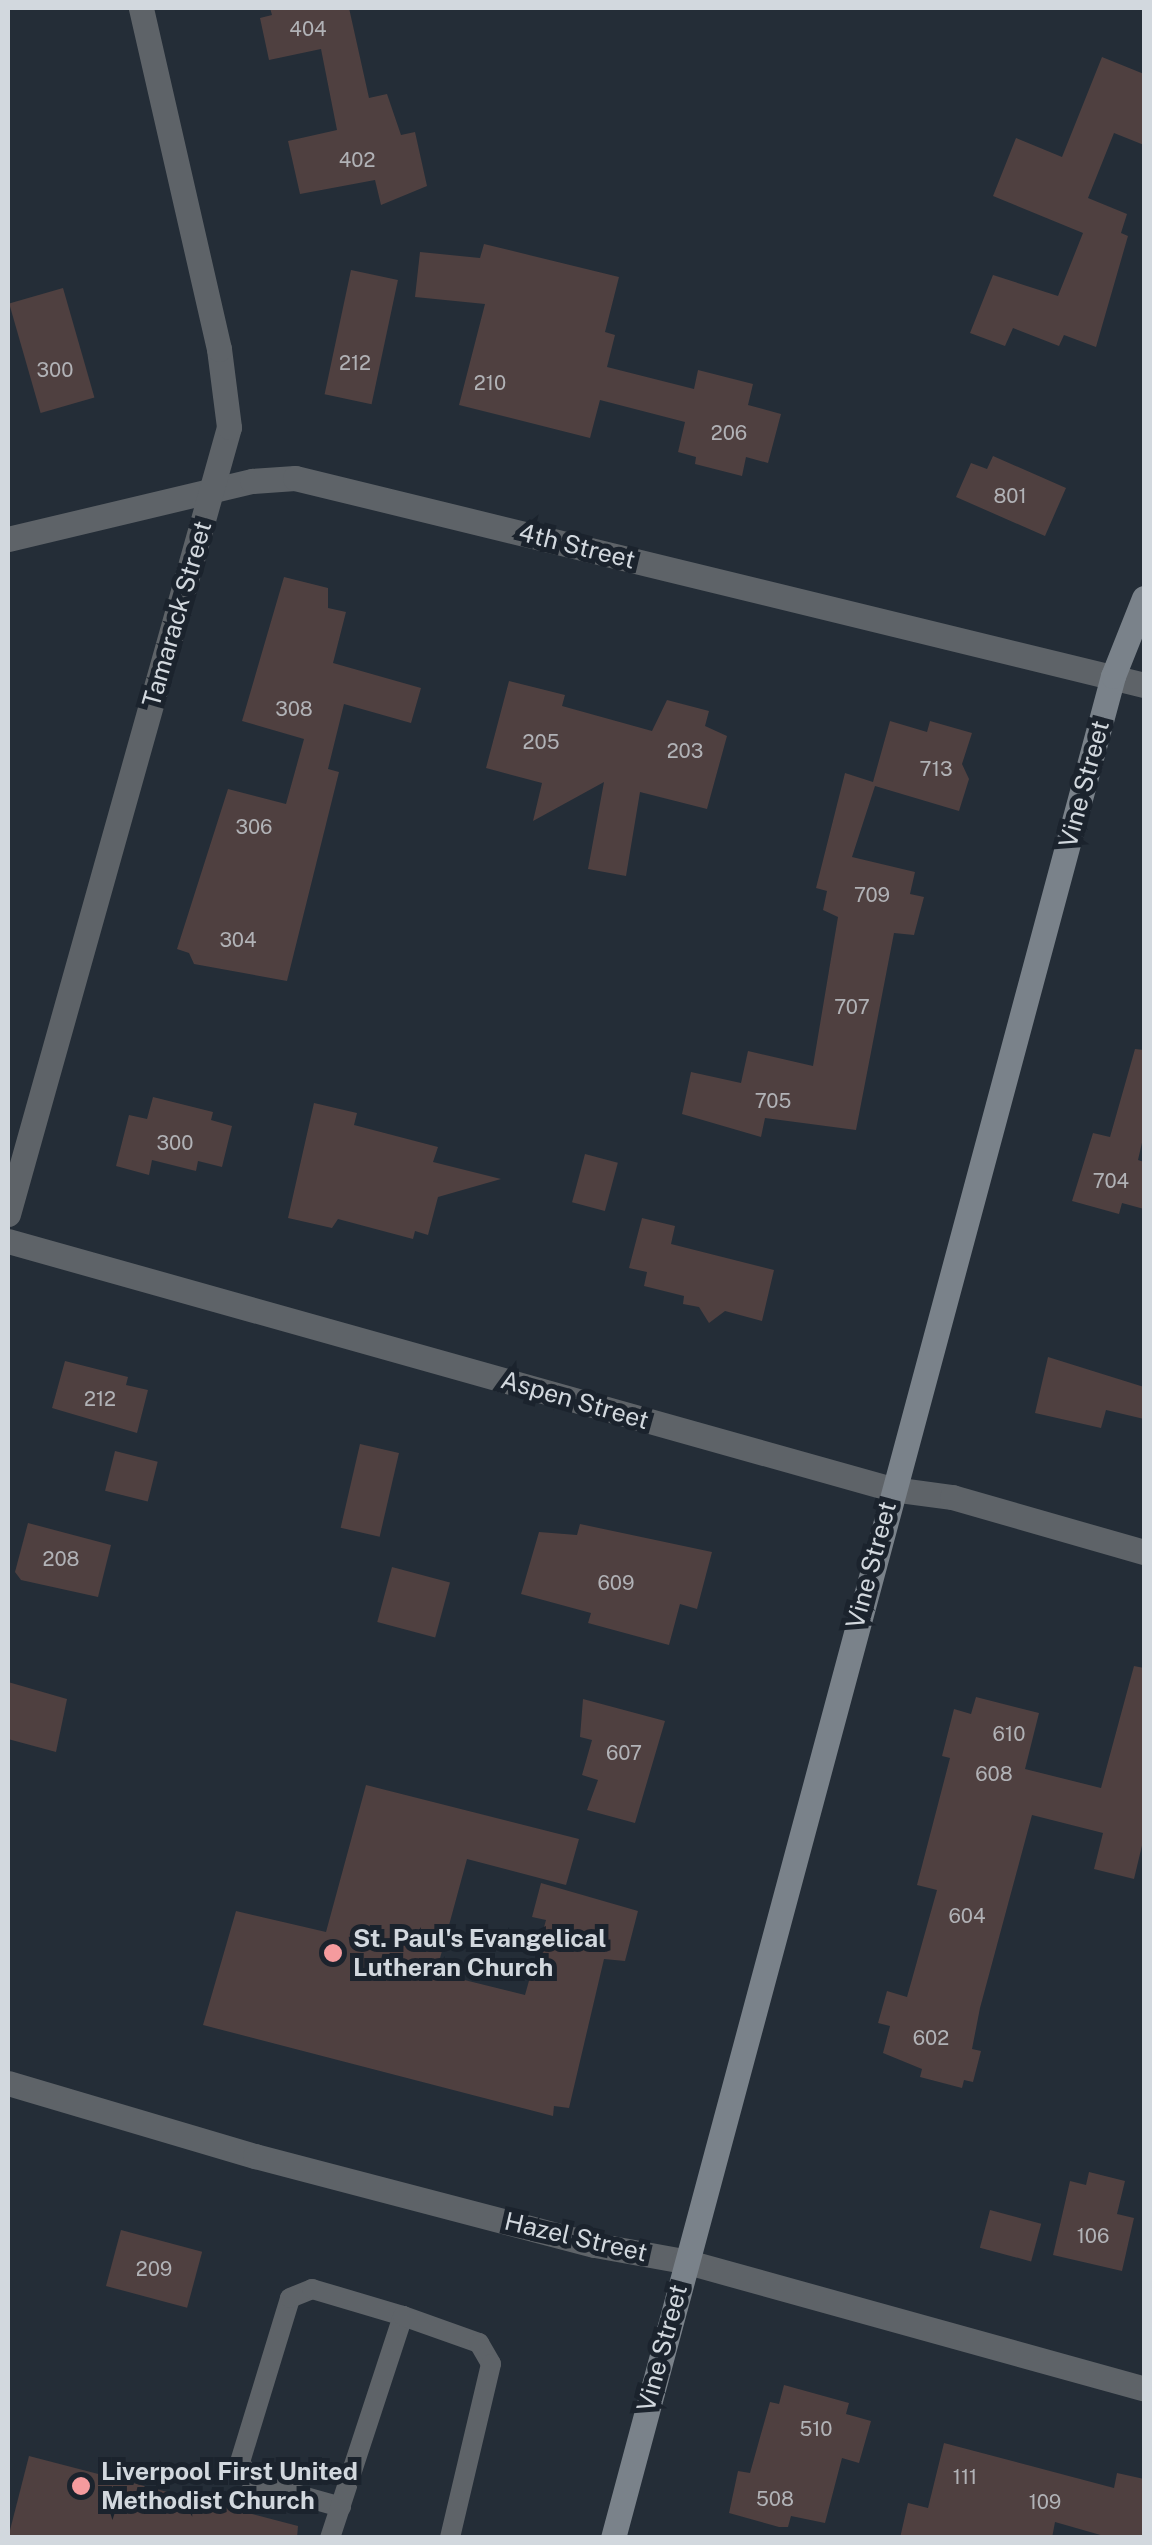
<!DOCTYPE html>
<html>
<head>
<meta charset="utf-8">
<style>
  body { margin:0 }
  #map { position:relative; width:1152px; height:2545px; overflow:hidden; background:#242d37; font-family:"Public Sans",sans-serif }
  div>[style] { position:absolute }
  .building>* { inset:0; background:#4f4040; transform-origin:0 0 }
  .lane>* { height:20px; margin:-10px; padding:0 10px; transform-origin:10px; border-radius:10px; background:#5e6368 }
  .street>* { height:25px; margin:-12.5px; padding:0 12.5px; transform-origin:12.5px; border-radius:12.5px; background:#5e6368 }
  .secondary>* { height:25px; margin:-12.5px; padding:0 12.5px; transform-origin:12.5px; border-radius:12.5px; background:#7a828a }
  .dots>* { width:28px; height:28px; translate:-50% -50%; box-sizing:border-box; border:5px solid #1b232d; border-radius:50% }
  span { translate:-50% -50%; white-space:nowrap; text-align:center; line-height:1.15; -webkit-text-stroke:10px #1b232d; paint-order:stroke }
  .number-label { font-size:20px; color:#b1b2b6 }
  .number-label span { -webkit-text-stroke-width:0 }
  .street-label { font-size:25px; color:#d2d8de }
  .poi-label { font-size:25px; color:#d2d8de; font-weight:700 }
  .left { translate:0 -50%; text-align:left }
  .frame { position:absolute; inset:0; border:10px solid #d2d8de; pointer-events:none }
</style>
</head>
<body>
<div id="map">
  <div class="building">
    <i style="clip-path:polygon(270px 8px,349px 8px,369px 98px,387px 94px,401px 135px,415px 132px,427px 186px,381px 205px,375px 180px,300px 194px,288px 141px,337px 130px,321px 49px,269px 60px,260px 18px,272px 15px)"></i>
    <i style="clip-path:polygon(1102px 57px,1144px 74px,1144px 145px,1114px 133px,1088px 198px,1127px 214px,1121px 233px,1128px 236px,1096px 347px,1064px 335px,1059px 346px,1013px 328px,1005px 346px,970px 333px,993px 275px,1058px 296px,1083px 233px,993px 196px,1016px 138px,1062px 157px)"></i>
    <i style="clip-path:polygon(484px 244px,619px 277px,605px 332px,615px 335px,607px 367px,694px 389px,698px 370px,753px 384px,748px 405px,781px 414px,768px 463px,746px 457px,742px 476px,695px 464px,696px 457px,678px 452px,685px 422px,600px 400px,590px 438px,459px 405px,485px 304px,415px 297px,420px 252px,480px 258px)"></i>
    <i style="left:351px;top:270px;width:48px;height:127px;rotate:12deg"></i>
    <i style="left:63px;top:288px;width:114px;height:56px;rotate:74deg"></i>
    <i style="clip-path:polygon(993px 456px,1066px 488px,1045px 536px,956px 497px,971px 463px,987px 469px)"></i>
    <i style="clip-path:polygon(284px 577px,328px 588px,328px 608px,346px 612px,333px 663px,421px 688px,411px 723px,344px 704px,328px 769px,339px 772px,287px 981px,194px 964px,189px 953px,177px 949px,228px 789px,286px 804px,304px 739px,242px 721px)"></i>
    <i style="clip-path:polygon(509px 681px,565px 695px,562px 706px,652px 731px,667px 700px,709px 711px,705px 726px,727px 736px,707px 809px,640px 792px,626px 876px,588px 869px,604px 782px,533px 821px,542px 783px,486px 768px)"></i>
    <i style="clip-path:polygon(890px 721px,927px 732px,930px 721px,972px 733px,962px 764px,969px 779px,959px 811px,875px 786px,852px 857px,915px 872px,910px 894px,924px 897px,914px 935px,894px 933px,856px 1130px,765px 1118px,761px 1137px,682px 1114px,691px 1072px,741px 1083px,748px 1051px,813px 1066px,838px 917px,823px 910px,827px 891px,816px 888px,845px 773px,873px 782px)"></i>
    <i style="clip-path:polygon(1135px 1049px,1144px 1050px,1144px 1134px,1138px 1160px,1144px 1162px,1144px 1209px,1122px 1203px,1119px 1214px,1072px 1201px,1093px 1133px,1110px 1137px)"></i>
    <i style="clip-path:polygon(153px 1097px,213px 1112px,211px 1120px,232px 1126px,222px 1167px,198px 1161px,196px 1171px,152px 1160px,149px 1175px,116px 1166px,129px 1115px,147px 1119px)"></i>
    <i style="clip-path:polygon(314px 1103px,357px 1113px,354px 1125px,438px 1147px,433px 1162px,501px 1179px,438px 1197px,428px 1235px,415px 1231px,413px 1239px,338px 1219px,332px 1228px,288px 1218px)"></i>
    <i style="left:585px;top:1154px;width:34px;height:50px;rotate:15deg"></i>
    <i style="clip-path:polygon(642px 1218px,675px 1226px,671px 1244px,774px 1270px,762px 1321px,725px 1311px,709px 1323px,699px 1307px,683px 1304px,684px 1296px,644px 1286px,647px 1272px,629px 1268px)"></i>
    <i style="clip-path:polygon(1048px 1357px,1144px 1387px,1144px 1419px,1106px 1410px,1101px 1428px,1035px 1413px)"></i>
    <i style="clip-path:polygon(65px 1361px,128px 1377px,126px 1385px,148px 1390px,137px 1433px,52px 1408px)"></i>
    <i style="left:360px;top:1444px;width:40px;height:86px;rotate:13deg"></i>
    <i style="left:115px;top:1451px;width:44px;height:41px;rotate:14deg"></i>
    <i style="clip-path:polygon(28px 1523px,111px 1545px,98px 1597px,21px 1580px,15px 1572px)"></i>
    <i style="clip-path:polygon(580px 1524px,712px 1552px,697px 1609px,680px 1604px,669px 1645px,588px 1623px,591px 1613px,521px 1594px,539px 1532px,577px 1535px)"></i>
    <i style="left:392px;top:1567px;width:60px;height:57px;rotate:15deg"></i>
    <i style="clip-path:polygon(1134px 1666px,1144px 1668px,1144px 1837px,1134px 1879px,1094px 1869px,1103px 1833px,1032px 1815px,980px 2008px,972px 2049px,981px 2051px,973px 2082px,964px 2080px,962px 2088px,920px 2077px,922px 2069px,883px 2053px,890px 2026px,878px 2023px,887px 1991px,907px 1997px,937px 1890px,917px 1885px,950px 1758px,942px 1756px,954px 1709px,971px 1714px,976px 1697px,1039px 1713px,1025px 1769px,1101px 1788px)"></i>
    <i style="clip-path:polygon(8px 1682px,67px 1699px,56px 1752px,8px 1739px)"></i>
    <i style="clip-path:polygon(583px 1699px,665px 1721px,635px 1823px,587px 1810px,598px 1780px,582px 1775px,592px 1740px,580px 1737px)"></i>
    <i style="clip-path:polygon(366px 1785px,579px 1839px,566px 1885px,467px 1859px,436px 1973px,525px 1995px,546px 1920px,532px 1917px,541px 1883px,638px 1911px,625px 1961px,604px 1959px,569px 2108px,554px 2106px,553px 2116px,203px 2025px,236px 1911px,326px 1932px)"></i>
    <i style="clip-path:polygon(1089px 2172px,1125px 2181px,1117px 2214px,1134px 2218px,1122px 2271px,1053px 2255px,1070px 2181px,1086px 2185px)"></i>
    <i style="left:990px;top:2210px;width:53px;height:39px;rotate:15deg"></i>
    <i style="left:121px;top:2230px;width:84px;height:58px;rotate:15deg"></i>
    <i style="clip-path:polygon(784px 2385px,849px 2403px,846px 2414px,871px 2421px,859px 2463px,842px 2458px,825px 2523px,791px 2516px,788px 2527px,779px 2527px,729px 2513px,738px 2471px,750px 2473px,770px 2402px,779px 2404px)"></i>
    <i style="clip-path:polygon(944px 2443px,1114px 2488px,1117px 2473px,1144px 2479px,1144px 2538px,1111px 2538px,1055px 2522px,1052px 2538px,900px 2538px,908px 2503px,928px 2508px)"></i>
    <i style="clip-path:polygon(29px 2456px,298px 2526px,297px 2538px,8px 2538px)"></i>
  </div>
  <div class="lane">
    <i style="left:341px;top:2507px;width:92px;rotate:-164.3deg"></i>
    <i style="left:252px;top:2482px;width:23px;rotate:-121deg"></i>
    <i style="left:240px;top:2462px;width:171px;rotate:-73deg"></i>
    <i style="left:290px;top:2298px;width:24px;rotate:-22deg"></i>
    <i style="left:312px;top:2289px;width:95px;rotate:16.5deg"></i>
    <i style="left:330px;top:2538px;width:234px;rotate:-71.8deg"></i>
    <i style="left:403px;top:2316px;width:81px;rotate:19.6deg"></i>
    <i style="left:479px;top:2343px;width:24px;rotate:60deg"></i>
    <i style="left:491px;top:2364px;width:179px;rotate:103.3deg"></i>
  </div>
  <div class="street">
    <i style="left:8px;top:539px;width:251px;rotate:-13.4deg"></i>
    <i style="left:252px;top:481px;width:43px;rotate:-4deg"></i>
    <i style="left:295px;top:478px;width:874px;rotate:13.7deg"></i>
    <i style="left:8px;top:1214px;width:817px;rotate:-74.31deg"></i>
    <i style="left:229px;top:427px;width:79px;rotate:-97.3deg"></i>
    <i style="left:219px;top:349px;width:350px;rotate:-102.9deg"></i>
    <i style="left:8px;top:1241px;width:918px;rotate:15.67deg"></i>
    <i style="left:892px;top:1489px;width:61px;rotate:7.6deg"></i>
    <i style="left:952px;top:1497px;width:200px;rotate:16deg"></i>
    <i style="left:8px;top:2083px;width:258px;rotate:16.5deg"></i>
    <i style="left:255px;top:2156px;width:351px;rotate:14.7deg"></i>
    <i style="left:595px;top:2245px;width:90px;rotate:10.2deg"></i>
    <i style="left:684px;top:2261px;width:477px;rotate:15.5deg"></i>
  </div>
  <div class="secondary">
    <i style="left:613px;top:2538px;width:1928px;rotate:-74.97deg"></i>
    <i style="left:1113px;top:676px;width:84px;rotate:-68.3deg"></i>
  </div>
  <div class="dots">
    <i style="left:333px;top:1953px;background:#f59b9e"></i>
    <i style="left:81px;top:2486px;background:#f59b9e"></i>
  </div>
  <div class="number-label">
    <span style="left:308px;top:29px">404</span>
    <span style="left:357px;top:160px">402</span>
    <span style="left:355px;top:363px">212</span>
    <span style="left:55px;top:370px">300</span>
    <span style="left:490px;top:383px">210</span>
    <span style="left:729px;top:433px">206</span>
    <span style="left:1010px;top:496px">801</span>
    <span style="left:294px;top:709px">308</span>
    <span style="left:541px;top:742px">205</span>
    <span style="left:685px;top:751px">203</span>
    <span style="left:936px;top:769px">713</span>
    <span style="left:254px;top:827px">306</span>
    <span style="left:872px;top:895px">709</span>
    <span style="left:238px;top:940px">304</span>
    <span style="left:852px;top:1007px">707</span>
    <span style="left:773px;top:1101px">705</span>
    <span style="left:175px;top:1143px">300</span>
    <span style="left:1111px;top:1181px">704</span>
    <span style="left:100px;top:1399px">212</span>
    <span style="left:61px;top:1559px">208</span>
    <span style="left:616px;top:1583px">609</span>
    <span style="left:1009px;top:1734px">610</span>
    <span style="left:624px;top:1753px">607</span>
    <span style="left:994px;top:1774px">608</span>
    <span style="left:967px;top:1916px">604</span>
    <span style="left:931px;top:2038px">602</span>
    <span style="left:1093px;top:2236px">106</span>
    <span style="left:154px;top:2269px">209</span>
    <span style="left:816px;top:2429px">510</span>
    <span style="left:965px;top:2477px">111</span>
    <span style="left:775px;top:2499px">508</span>
    <span style="left:1045px;top:2502px">109</span>
  </div>
  <div class="street-label">
    <span style="left:577px;top:546px;rotate:14deg">4th Street</span>
    <span style="left:177px;top:614px;rotate:-74deg">Tamarack Street</span>
    <span style="left:1084px;top:784px;rotate:-75deg">Vine Street</span>
    <span style="left:575px;top:1400px;rotate:16deg">Aspen Street</span>
    <span style="left:871px;top:1565px;rotate:-75deg">Vine Street</span>
    <span style="left:576px;top:2237px;rotate:13deg">Hazel Street</span>
    <span style="left:662px;top:2348px;rotate:-75deg">Vine Street</span>
  </div>
  <div class="poi-label">
    <span class="left" style="left:353px;top:1953px">St. Paul's Evangelical<br>Lutheran Church</span>
    <span class="left" style="left:101px;top:2486px">Liverpool First United<br>Methodist Church</span>
  </div>
  <div class="frame"></div>
</div>
</body>
</html>
